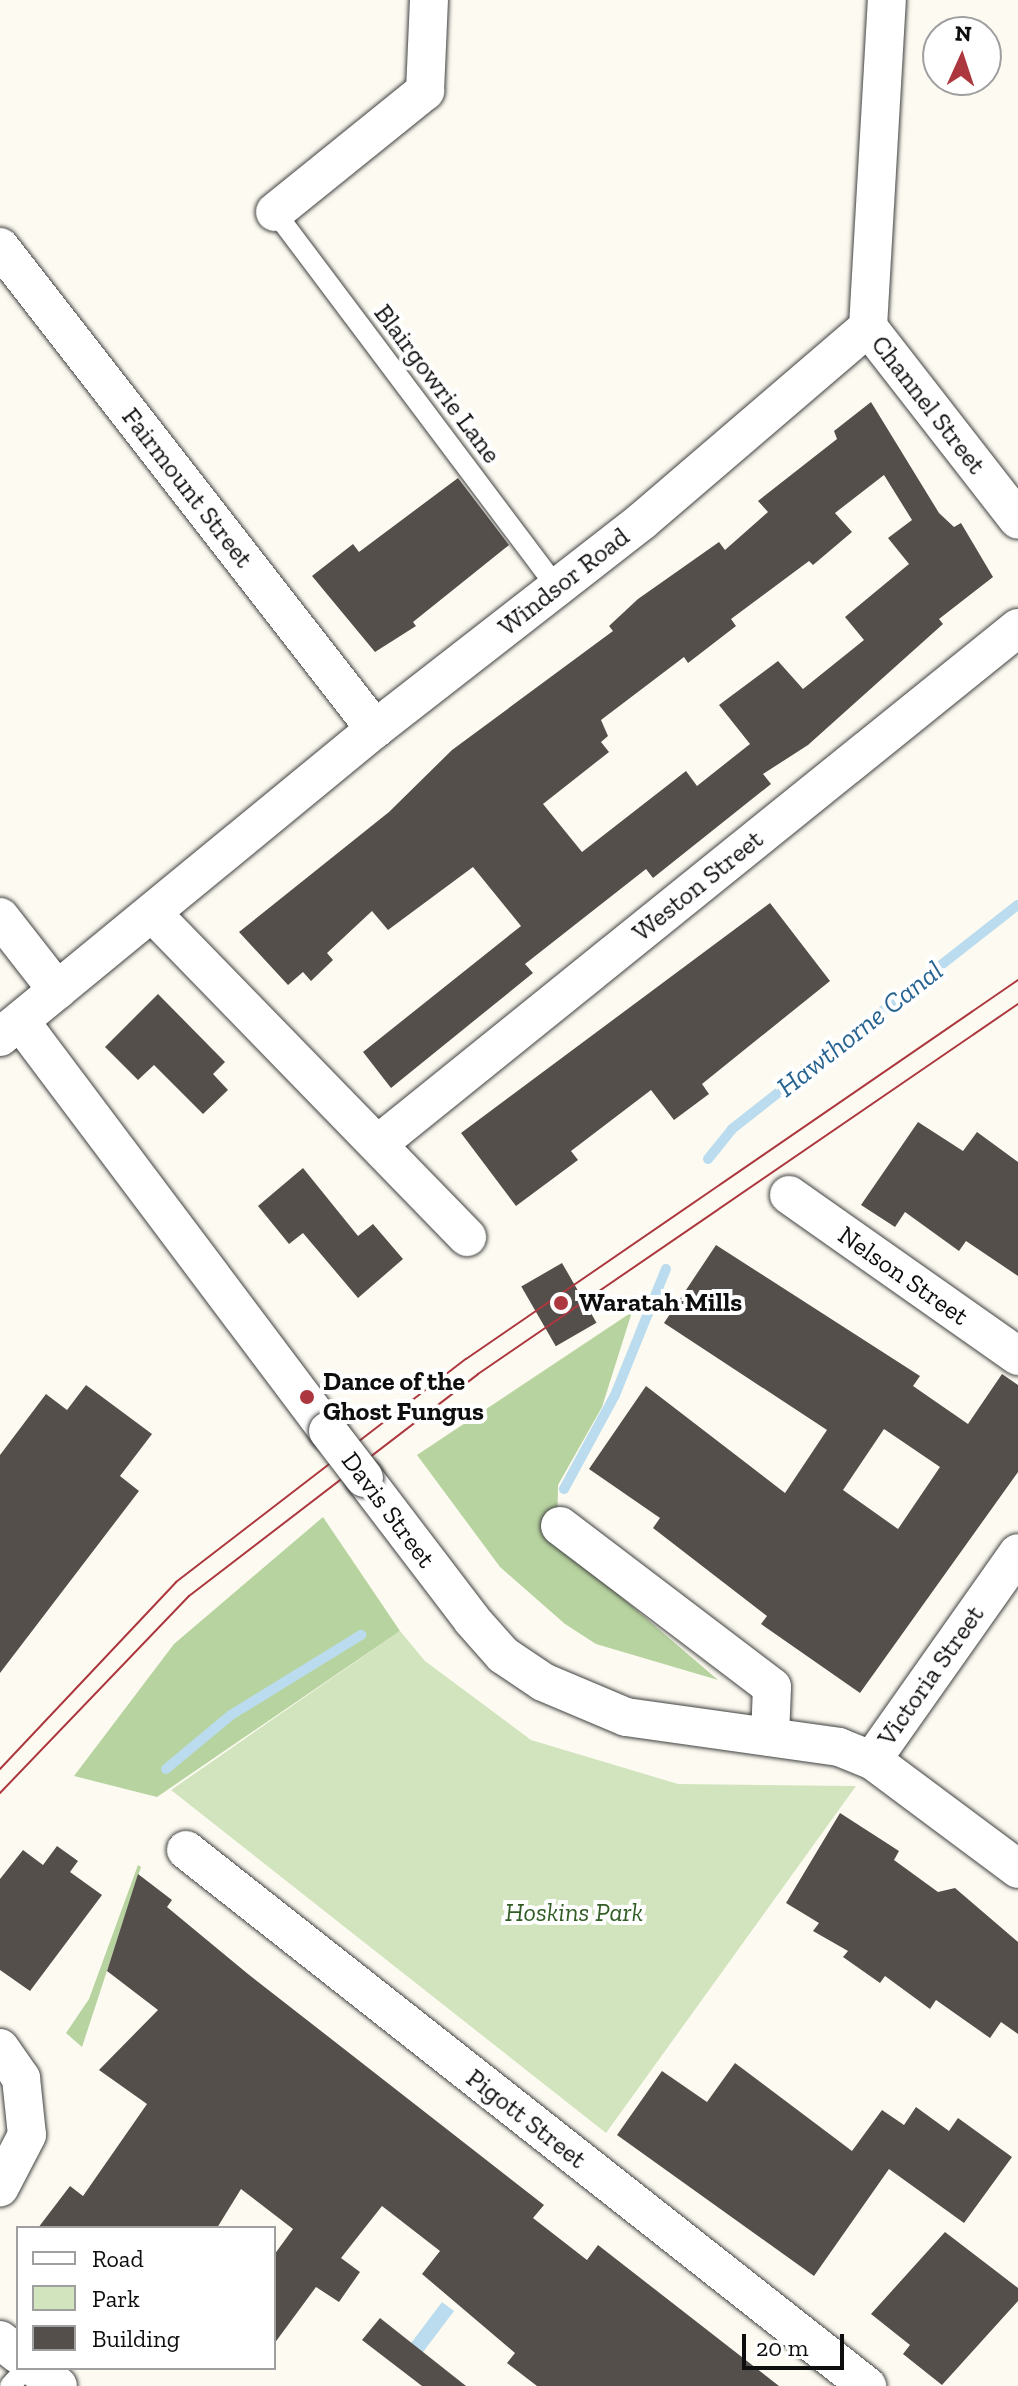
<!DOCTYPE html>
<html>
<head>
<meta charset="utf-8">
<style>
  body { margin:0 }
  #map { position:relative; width:1018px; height:2386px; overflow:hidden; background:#fdfbf1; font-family:"Zilla Slab",serif }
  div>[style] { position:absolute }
  .green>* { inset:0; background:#d2e4be }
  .forest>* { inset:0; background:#b7d39f }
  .water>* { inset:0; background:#bbdcee; transform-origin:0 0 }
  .stream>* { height:10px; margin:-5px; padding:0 5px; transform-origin:5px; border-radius:5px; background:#bbdcee }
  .building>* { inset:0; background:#554f4c; transform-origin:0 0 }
  .roads { filter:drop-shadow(0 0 2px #414141) drop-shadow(0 0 2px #414141) }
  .lane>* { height:20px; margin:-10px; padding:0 10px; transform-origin:10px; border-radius:10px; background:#fff }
  .street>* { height:38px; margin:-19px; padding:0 19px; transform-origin:19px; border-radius:19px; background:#fff }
  .tram>* { height:2px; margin:-1px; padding:0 1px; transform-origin:1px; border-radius:1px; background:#ad373e }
  .bridges { filter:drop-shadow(0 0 2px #414141) drop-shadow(0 0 2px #414141) }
  .street-bridge>* { height:38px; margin:-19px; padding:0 19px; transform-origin:19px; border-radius:19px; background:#fff }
  .dots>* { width:22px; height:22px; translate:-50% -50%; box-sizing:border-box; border:4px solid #fff; border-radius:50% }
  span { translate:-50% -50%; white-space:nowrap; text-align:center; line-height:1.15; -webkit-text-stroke:8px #fff; paint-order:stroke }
  .street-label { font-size:26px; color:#0e0e0e }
  .poi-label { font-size:26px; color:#0e0e0e; font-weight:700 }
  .left { translate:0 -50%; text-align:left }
  .park-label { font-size:26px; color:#325e26; font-style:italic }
  .water-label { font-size:28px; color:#276390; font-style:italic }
  .legend { position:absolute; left:16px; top:2226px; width:260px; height:144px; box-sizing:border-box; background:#fff; border:2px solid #9f9f9f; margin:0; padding:10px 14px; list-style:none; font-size:24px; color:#0e0e0e }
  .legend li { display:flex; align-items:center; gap:16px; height:40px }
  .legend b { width:40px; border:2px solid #9f9f9f }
  .north { position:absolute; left:922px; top:16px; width:80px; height:80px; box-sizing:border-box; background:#fff; border:2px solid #9f9f9f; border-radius:50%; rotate:3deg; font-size:22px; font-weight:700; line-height:32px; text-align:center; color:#0e0e0e }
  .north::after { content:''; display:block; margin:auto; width:28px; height:36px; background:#ad373e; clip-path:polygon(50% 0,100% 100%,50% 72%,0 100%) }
  .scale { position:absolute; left:742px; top:2334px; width:102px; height:36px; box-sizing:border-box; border:4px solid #0e0e0e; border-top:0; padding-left:10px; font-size:24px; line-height:28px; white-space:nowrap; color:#0e0e0e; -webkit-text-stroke:6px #fff; paint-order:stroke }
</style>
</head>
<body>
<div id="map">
  <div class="green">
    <i style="clip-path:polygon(400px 1631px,425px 1661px,531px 1740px,678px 1784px,856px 1786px,606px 2133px,171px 1790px)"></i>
  </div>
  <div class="forest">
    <i style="clip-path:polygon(632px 1312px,602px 1407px,558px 1485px,557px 1542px,718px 1680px,596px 1644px,565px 1624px,500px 1567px,417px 1455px)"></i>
    <i style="clip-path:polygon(323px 1517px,400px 1631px,157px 1797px,74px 1776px,174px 1644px)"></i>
    <i style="clip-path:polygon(138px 1865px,141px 1867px,82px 2047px,66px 2033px,89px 1999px)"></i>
  </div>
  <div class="water">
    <i style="left:442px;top:2302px;width:15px;height:55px;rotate:37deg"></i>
  </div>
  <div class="stream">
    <i style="left:708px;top:1159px;width:38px;rotate:-51deg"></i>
    <i style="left:732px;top:1129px;width:363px;rotate:-38.1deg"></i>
    <i style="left:564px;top:1489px;width:107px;rotate:-61.5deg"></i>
    <i style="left:615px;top:1395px;width:136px;rotate:-68deg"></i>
    <i style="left:166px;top:1769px;width:85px;rotate:-39.7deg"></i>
    <i style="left:231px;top:1715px;width:153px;rotate:-31.6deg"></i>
  </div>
  <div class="building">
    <i style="clip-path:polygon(evenodd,871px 402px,939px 513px,954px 527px,961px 523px,993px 577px,939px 619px,943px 624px,808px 745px,763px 774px,771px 784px,653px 878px,646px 869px,525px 964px,533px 973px,391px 1088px,363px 1052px,521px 926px,473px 867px,388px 930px,372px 911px,327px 953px,333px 960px,311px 981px,303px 972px,288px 985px,239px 932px,389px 812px,452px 750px,613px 631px,609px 626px,638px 599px,719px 542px,725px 550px,768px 512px,758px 501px,837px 439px,834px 431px,871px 402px,884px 475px,912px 520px,888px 538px,909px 564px,845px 617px,864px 640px,803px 689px,778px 661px,719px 705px,750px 744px,697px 786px,686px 771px,582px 852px,543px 804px,609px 752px,601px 742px,608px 736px,601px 720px,684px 657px,688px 663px,736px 626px,731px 619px,809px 561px,813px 565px,852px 532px,835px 513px,884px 475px)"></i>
    <i style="clip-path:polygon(458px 478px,509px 545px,413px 622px,416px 626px,375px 652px,312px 576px,353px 544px,359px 552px)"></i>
    <i style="clip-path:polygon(770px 903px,830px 981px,702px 1084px,709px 1094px,674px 1120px,651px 1090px,571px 1151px,578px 1160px,516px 1206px,461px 1133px)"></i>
    <i style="clip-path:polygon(158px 994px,225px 1062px,213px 1074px,228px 1090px,203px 1114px,154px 1065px,138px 1080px,105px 1047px)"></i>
    <i style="clip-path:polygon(918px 1122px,963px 1151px,977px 1132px,1018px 1162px,1018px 1276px,966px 1241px,959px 1251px,905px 1212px,895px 1227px,861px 1205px)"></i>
    <i style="clip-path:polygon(303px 1168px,358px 1236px,373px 1224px,403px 1259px,358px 1298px,303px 1233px,289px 1244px,258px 1206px)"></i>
    <i style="clip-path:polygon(evenodd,716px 1245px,920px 1376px,913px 1386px,968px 1424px,1002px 1374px,1018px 1385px,1018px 1472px,860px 1693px,761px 1624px,767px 1616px,653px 1528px,660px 1518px,589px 1469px,646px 1386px,785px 1493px,827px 1430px,664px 1323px,716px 1245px,884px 1429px,940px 1467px,898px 1529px,843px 1490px,884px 1429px)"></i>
    <i style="left:562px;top:1263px;width:69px;height:47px;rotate:60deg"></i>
    <i style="clip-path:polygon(86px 1385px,152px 1434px,120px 1476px,139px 1491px,0 1673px,0 1455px,46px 1394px,67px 1410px)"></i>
    <i style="clip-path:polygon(840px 1813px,899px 1851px,894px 1860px,938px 1892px,955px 1888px,1018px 1942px,1018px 2034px,1001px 2022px,990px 2038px,936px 2000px,930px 2009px,885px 1976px,880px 1983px,843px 1957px,848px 1951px,813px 1931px,819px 1923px,786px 1903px)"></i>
    <i style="clip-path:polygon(57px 1846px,78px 1861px,70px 1872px,102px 1895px,30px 1991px,0 1970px,0 1879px,23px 1850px,43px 1865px)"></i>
    <i style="clip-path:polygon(138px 1874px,172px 1900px,167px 1907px,248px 1974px,544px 2205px,533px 2218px,587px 2260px,598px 2245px,779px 2386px,537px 2386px,507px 2363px,515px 2353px,422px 2274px,440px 2251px,382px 2206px,341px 2258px,360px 2272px,339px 2302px,316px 2287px,274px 2344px,274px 2255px,293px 2229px,241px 2189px,217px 2228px,38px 2228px,70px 2186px,83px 2196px,147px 2104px,99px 2070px,158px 2010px,107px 1971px)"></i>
    <i style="clip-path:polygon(735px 2063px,852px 2151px,882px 2110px,904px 2125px,916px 2107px,949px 2131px,958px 2118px,1012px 2157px,964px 2223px,889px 2169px,814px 2276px,617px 2135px,662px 2071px,707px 2102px)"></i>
    <i style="clip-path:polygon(945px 2232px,1018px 2288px,1018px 2301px,942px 2385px,903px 2354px,910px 2345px,871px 2314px)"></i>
    <i style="clip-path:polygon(380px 2318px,466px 2386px,422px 2386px,362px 2340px)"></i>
  </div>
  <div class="roads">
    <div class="lane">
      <i style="left:275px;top:212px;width:469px;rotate:53.1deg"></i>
      <i style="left:10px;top:2386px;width:24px;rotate:-48deg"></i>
    </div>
    <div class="street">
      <i style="left:275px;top:212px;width:193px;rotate:-38.9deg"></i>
      <i style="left:425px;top:91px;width:91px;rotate:-87.5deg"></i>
      <i style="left:0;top:247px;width:611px;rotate:52.12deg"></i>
      <i style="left:868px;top:327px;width:244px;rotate:52.1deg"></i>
      <i style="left:152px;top:913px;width:452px;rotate:45.8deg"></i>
      <i style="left:0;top:917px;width:93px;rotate:52deg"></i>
      <i style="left:20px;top:1021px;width:513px;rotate:53.09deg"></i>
      <i style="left:0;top:1037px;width:485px;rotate:-39.4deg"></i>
      <i style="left:375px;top:729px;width:338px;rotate:-37.9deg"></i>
      <i style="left:642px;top:521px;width:298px;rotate:-40.6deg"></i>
      <i style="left:868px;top:327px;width:328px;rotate:-86.7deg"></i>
      <i style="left:378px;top:1144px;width:822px;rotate:-38.88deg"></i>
      <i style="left:789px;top:1195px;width:280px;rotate:35.1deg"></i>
      <i style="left:364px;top:1478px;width:178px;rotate:52.7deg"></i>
      <i style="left:472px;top:1620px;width:47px;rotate:48.5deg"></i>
      <i style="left:503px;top:1655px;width:48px;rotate:34deg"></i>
      <i style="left:543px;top:1682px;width:90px;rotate:22.9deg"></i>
      <i style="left:626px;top:1717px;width:215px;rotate:8deg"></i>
      <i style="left:839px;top:1747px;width:35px;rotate:22deg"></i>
      <i style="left:872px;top:1760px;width:182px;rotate:36.7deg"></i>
      <i style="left:560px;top:1526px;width:266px;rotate:37.2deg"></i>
      <i style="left:772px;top:1687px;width:50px;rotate:92.3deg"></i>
      <i style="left:872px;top:1760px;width:253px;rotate:-54.8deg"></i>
      <i style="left:186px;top:1850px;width:867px;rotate:38.21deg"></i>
      <i style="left:0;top:2048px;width:37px;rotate:55deg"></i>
      <i style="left:21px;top:2078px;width:57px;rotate:84deg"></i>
      <i style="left:27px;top:2135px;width:59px;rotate:117.4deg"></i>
      <i style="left:0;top:2340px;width:23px;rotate:38deg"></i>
      <i style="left:35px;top:2368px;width:29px;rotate:38deg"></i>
    </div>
  </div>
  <div class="tram">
    <i style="left:0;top:1769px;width:257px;rotate:-46.7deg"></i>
    <i style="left:176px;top:1582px;width:366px;rotate:-37.6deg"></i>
    <i style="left:466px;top:1359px;width:670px;rotate:-34.47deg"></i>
    <i style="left:0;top:1793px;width:273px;rotate:-46.2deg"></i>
    <i style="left:189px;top:1596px;width:364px;rotate:-37.5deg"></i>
    <i style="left:478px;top:1374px;width:655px;rotate:-34.42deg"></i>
  </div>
  <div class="bridges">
    <div class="street-bridge">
      <i style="left:328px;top:1431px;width:59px;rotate:52.5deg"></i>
    </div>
  </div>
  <div class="dots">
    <i style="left:561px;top:1303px;background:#ad373e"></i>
    <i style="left:307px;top:1397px;background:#ad373e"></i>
  </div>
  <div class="street-label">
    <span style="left:437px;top:384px;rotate:53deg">Blairgowrie Lane</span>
    <span style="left:928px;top:405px;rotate:52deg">Channel Street</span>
    <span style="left:187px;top:488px;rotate:52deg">Fairmount Street</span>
    <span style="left:564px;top:582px;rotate:-38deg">Windsor Road</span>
    <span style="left:698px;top:886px;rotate:-39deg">Weston Street</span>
    <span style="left:903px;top:1276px;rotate:35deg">Nelson Street</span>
    <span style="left:388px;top:1510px;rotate:53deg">Davis Street</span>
    <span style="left:931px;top:1676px;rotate:-55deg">Victoria Street</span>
    <span style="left:526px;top:2119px;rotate:38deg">Pigott Street</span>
  </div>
  <div class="poi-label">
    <span class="left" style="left:579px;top:1303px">Waratah Mills</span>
    <span class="left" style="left:323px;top:1397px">Dance of the<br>Ghost Fungus</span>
  </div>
  <div class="park-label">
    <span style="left:574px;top:1913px">Hoskins Park</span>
  </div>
  <div class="water-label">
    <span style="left:860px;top:1029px;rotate:-38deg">Hawthorne Canal</span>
  </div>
  <ul class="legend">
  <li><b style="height:10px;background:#fff"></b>Road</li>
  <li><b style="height:22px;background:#d2e4be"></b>Park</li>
  <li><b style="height:22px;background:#554f4c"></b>Building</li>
  </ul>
  <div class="north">N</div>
  <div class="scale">20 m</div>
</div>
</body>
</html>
